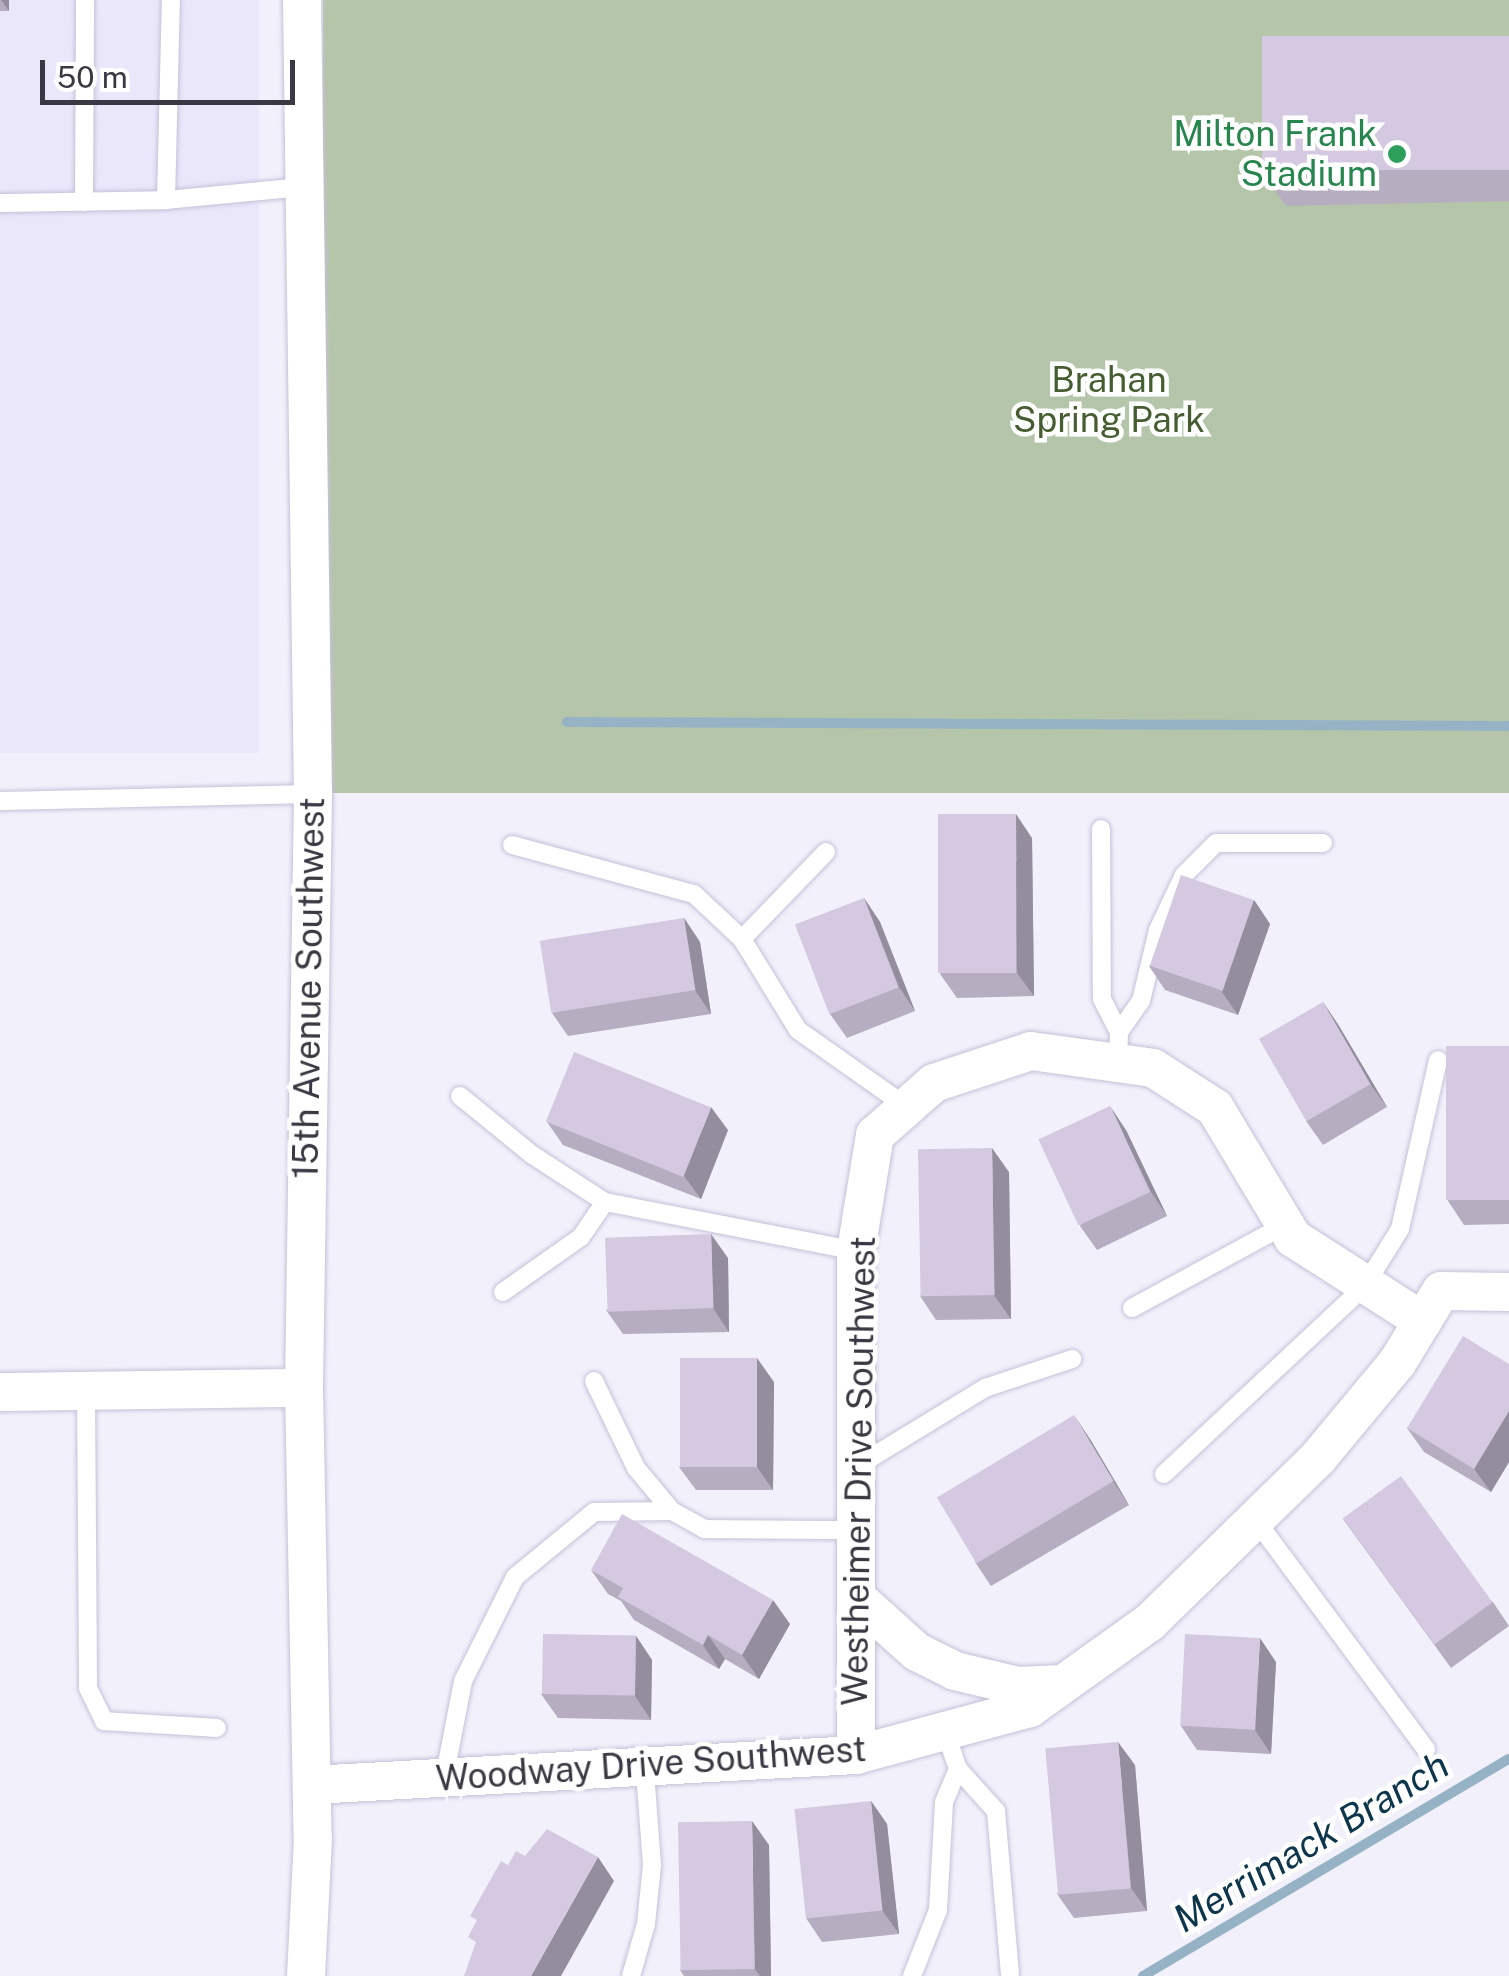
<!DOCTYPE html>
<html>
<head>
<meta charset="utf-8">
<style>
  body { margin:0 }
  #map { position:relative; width:1509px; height:1976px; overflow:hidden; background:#f2f1fb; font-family:"Public Sans",sans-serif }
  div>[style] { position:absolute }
  .built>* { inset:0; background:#ebe7fb; transform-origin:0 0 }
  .green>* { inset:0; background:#b5c5a9; transform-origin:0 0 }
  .stream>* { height:10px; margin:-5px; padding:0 5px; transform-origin:5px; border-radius:5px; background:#96b3c6 }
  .roads { filter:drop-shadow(0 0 2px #c5c1d9) drop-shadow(0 0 2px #c5c1d9) }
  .lane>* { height:18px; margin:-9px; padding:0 9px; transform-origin:9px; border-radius:9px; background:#fff }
  .street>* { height:38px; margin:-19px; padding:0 19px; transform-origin:19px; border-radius:19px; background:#fff }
  .wall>* { inset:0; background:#b6adc1; transform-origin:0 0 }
  .shaded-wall>* { inset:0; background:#948d9d }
  .building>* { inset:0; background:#d4c9e0; transform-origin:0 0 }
  .dots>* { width:28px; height:28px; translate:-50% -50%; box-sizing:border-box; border:5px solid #fff; border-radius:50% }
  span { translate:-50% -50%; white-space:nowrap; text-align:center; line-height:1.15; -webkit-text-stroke:9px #fff; paint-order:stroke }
  .leisure-label { font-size:35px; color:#27864d }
  .right { translate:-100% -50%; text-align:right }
  .park-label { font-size:35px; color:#465d31 }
  .street-label { font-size:35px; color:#3a3842 }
  .water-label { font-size:38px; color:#0d354b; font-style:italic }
  .scale { position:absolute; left:40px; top:60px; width:255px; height:45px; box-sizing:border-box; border:5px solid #3a3842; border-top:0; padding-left:12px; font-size:30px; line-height:35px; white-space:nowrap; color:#3a3842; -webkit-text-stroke:8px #fff; paint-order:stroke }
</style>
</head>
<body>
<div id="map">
  <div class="built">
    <i style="left:0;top:0;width:259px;height:753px"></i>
  </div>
  <div class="green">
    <i style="left:323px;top:0;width:1186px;height:793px"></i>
  </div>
  <div class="stream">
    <i style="left:567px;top:722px;width:942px;rotate:0.24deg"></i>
    <i style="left:1143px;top:1976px;width:425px;rotate:-30.7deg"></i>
  </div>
  <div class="roads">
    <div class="lane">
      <i style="left:166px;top:200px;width:139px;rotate:-5.4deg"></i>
      <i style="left:84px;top:202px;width:202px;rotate:-89.7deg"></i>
      <i style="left:0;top:203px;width:166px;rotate:-1deg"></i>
      <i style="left:166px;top:200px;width:200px;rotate:-88.6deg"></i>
      <i style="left:0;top:801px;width:313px;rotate:-1.3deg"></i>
      <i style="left:1101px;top:829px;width:170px;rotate:89.7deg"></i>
      <i style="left:1102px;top:999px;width:37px;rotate:63deg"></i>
      <i style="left:512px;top:845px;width:188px;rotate:15.1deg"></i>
      <i style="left:694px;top:894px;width:66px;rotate:43.2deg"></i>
      <i style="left:742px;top:939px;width:107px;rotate:58.4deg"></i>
      <i style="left:798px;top:1030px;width:133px;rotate:35.2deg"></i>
      <i style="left:742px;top:939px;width:121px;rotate:-46deg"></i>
      <i style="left:1118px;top:1061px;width:29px;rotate:-88deg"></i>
      <i style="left:1119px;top:1032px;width:38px;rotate:-55deg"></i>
      <i style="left:1141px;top:1001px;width:73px;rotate:-76.5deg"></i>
      <i style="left:1158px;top:930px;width:61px;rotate:-64.7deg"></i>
      <i style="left:1184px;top:875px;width:45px;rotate:-45deg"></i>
      <i style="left:1216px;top:843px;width:107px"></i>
      <i style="left:460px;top:1096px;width:92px;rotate:39.2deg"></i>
      <i style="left:531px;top:1154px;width:88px;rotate:33deg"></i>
      <i style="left:605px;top:1202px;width:256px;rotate:11deg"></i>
      <i style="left:503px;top:1292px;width:95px;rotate:-35.2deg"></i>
      <i style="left:581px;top:1237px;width:42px;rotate:-55.6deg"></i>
      <i style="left:1132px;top:1308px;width:174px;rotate:-28.5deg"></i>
      <i style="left:594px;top:1381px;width:97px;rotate:64.2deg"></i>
      <i style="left:636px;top:1468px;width:56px;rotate:50.1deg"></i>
      <i style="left:86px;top:1391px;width:297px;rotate:89.6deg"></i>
      <i style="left:88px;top:1688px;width:37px;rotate:64deg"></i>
      <i style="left:104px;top:1721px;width:113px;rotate:3.5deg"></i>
      <i style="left:859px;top:1465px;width:148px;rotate:-31.4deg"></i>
      <i style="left:985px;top:1388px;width:92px;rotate:-18.4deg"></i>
      <i style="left:1164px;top:1474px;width:274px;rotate:-43.1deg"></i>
      <i style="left:1364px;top:1287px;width:68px;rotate:-58.2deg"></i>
      <i style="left:1400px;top:1229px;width:173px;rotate:-77.3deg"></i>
      <i style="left:1255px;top:1519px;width:287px;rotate:53.4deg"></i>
      <i style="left:945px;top:1731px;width:40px;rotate:71.1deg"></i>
      <i style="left:958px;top:1769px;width:57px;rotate:47.9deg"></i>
      <i style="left:996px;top:1811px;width:163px;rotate:85.1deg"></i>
      <i style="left:444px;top:1779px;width:100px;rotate:-79deg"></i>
      <i style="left:463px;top:1681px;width:116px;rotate:-63.4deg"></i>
      <i style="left:515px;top:1577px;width:102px;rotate:-39.4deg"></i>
      <i style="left:594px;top:1512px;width:78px;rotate:-0.7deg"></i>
      <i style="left:672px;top:1511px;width:37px;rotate:29deg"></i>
      <i style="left:704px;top:1529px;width:155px;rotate:0.4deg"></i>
      <i style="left:631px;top:1976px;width:54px;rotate:-73.9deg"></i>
      <i style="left:646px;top:1924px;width:59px;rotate:-84.2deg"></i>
      <i style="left:652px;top:1865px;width:93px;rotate:-94.3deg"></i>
      <i style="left:912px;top:1976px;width:71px;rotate:-68.5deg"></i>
      <i style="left:938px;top:1910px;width:108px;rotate:-86.8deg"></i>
      <i style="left:944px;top:1802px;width:36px;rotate:-67deg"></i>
    </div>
    <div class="street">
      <i style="left:302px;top:0;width:794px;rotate:89.21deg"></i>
      <i style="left:313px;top:794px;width:594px;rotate:90.87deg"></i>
      <i style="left:304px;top:1388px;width:450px;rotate:88.9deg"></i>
      <i style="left:313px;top:1838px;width:138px;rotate:92.9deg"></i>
      <i style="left:0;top:1392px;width:304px;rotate:-0.8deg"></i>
      <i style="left:859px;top:1600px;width:78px;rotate:41.9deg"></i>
      <i style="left:917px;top:1652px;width:42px;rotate:26.6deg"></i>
      <i style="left:955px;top:1671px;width:65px;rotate:13.4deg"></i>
      <i style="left:1018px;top:1686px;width:45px;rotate:-2.5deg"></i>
      <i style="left:856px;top:1755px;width:504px;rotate:-90deg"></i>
      <i style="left:856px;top:1251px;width:118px;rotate:-80.7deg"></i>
      <i style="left:875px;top:1135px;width:79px;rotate:-41.4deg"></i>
      <i style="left:934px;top:1083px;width:102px;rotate:-18.3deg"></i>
      <i style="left:1031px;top:1051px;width:123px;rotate:7.9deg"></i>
      <i style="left:1153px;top:1068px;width:74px;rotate:32.8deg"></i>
      <i style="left:1215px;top:1108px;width:152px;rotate:59deg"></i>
      <i style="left:1293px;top:1238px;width:154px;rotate:32.6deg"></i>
      <i style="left:312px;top:1785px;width:545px;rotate:-3.16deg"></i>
      <i style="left:856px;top:1755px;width:180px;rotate:-15.1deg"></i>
      <i style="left:1030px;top:1708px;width:148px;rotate:-35.6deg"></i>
      <i style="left:1150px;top:1622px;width:235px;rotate:-44.3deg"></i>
      <i style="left:1318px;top:1458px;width:124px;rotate:-50.3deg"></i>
      <i style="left:1397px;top:1363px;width:84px;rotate:-58.6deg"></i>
      <i style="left:1441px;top:1291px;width:68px;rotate:0.8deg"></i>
    </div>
  </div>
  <div class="wall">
    <i style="left:0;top:0;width:9px;height:11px"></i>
    <i style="clip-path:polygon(1509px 36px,1509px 201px,1286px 206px,1265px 176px)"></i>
    <i style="clip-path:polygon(1032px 838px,1034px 996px,957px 998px,940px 974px)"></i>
    <i style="clip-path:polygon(864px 898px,880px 922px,915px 1011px,847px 1038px,830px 1014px)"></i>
    <i style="clip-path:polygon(1254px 900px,1270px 924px,1238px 1015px,1165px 990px,1149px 966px)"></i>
    <i style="clip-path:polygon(684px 918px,700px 942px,711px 1014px,568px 1036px,552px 1013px)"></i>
    <i style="clip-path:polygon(1323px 1002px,1339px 1026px,1387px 1107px,1323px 1145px,1306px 1121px)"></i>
    <i style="clip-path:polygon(1509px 1046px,1509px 1224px,1464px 1225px,1448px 1201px)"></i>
    <i style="clip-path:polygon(547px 1122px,728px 1130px,701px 1199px,563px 1145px)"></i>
    <i style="clip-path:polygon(1126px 1130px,1167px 1216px,1097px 1250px,1080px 1226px)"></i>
    <i style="clip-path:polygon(1009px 1172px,1011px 1319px,936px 1320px,920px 1296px)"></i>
    <i style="clip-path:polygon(728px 1258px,729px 1332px,623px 1334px,606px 1310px)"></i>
    <i style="clip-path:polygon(1509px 1364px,1509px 1462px,1491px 1492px,1424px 1452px,1407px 1428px)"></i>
    <i style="clip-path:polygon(774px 1382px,773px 1490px,696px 1490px,679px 1467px)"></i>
    <i style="clip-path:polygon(1090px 1439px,1129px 1505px,991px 1586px,975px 1562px)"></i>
    <i style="clip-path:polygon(1343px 1519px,1493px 1602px,1509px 1626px,1451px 1668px)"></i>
    <i style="clip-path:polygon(591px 1570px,790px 1624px,759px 1679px,725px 1659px,719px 1669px,634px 1620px,621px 1601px,608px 1594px)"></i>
    <i style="clip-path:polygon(636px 1636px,652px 1660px,651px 1720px,558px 1718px,541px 1694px)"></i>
    <i style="clip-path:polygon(1276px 1662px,1271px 1754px,1197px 1750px,1181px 1726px)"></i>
    <i style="clip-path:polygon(1135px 1765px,1147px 1911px,1074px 1918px,1057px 1894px)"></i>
    <i style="clip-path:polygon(871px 1801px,887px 1824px,899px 1934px,822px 1942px,806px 1918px)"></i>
    <i style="clip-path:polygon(769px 1845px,771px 1976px,684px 1976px,680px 1970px)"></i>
  </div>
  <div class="shaded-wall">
    <i style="clip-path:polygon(1px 0,9px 0,9px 11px)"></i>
    <i style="clip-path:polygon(1016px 814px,1032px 838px,1034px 996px,1017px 973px)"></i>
    <i style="clip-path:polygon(864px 898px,880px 922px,915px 1011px,899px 987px)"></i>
    <i style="clip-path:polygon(1254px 900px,1270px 924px,1238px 1015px,1222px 992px)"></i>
    <i style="clip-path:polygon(684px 918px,700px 942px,711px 1014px,695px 990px)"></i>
    <i style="clip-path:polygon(1323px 1002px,1339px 1026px,1387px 1107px,1370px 1084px)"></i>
    <i style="clip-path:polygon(1110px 1106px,1126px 1130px,1167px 1216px,1151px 1192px)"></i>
    <i style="clip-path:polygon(711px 1107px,728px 1130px,701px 1199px,684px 1176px)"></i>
    <i style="clip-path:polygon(992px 1148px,1009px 1172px,1011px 1319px,994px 1295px)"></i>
    <i style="clip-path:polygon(711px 1234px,728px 1258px,729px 1332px,713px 1308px)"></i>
    <i style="clip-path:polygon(757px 1358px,774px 1382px,773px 1490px,757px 1467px)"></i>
    <i style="clip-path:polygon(1509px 1411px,1509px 1462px,1491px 1492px,1474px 1469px)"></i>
    <i style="clip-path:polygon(1074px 1415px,1090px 1439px,1129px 1505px,1113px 1481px)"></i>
    <i style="clip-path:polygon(773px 1600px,790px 1624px,759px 1679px,742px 1655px)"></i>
    <i style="clip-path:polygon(708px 1635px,725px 1659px,719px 1669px,703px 1645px)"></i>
    <i style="clip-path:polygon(636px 1636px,652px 1660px,651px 1720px,635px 1696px)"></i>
    <i style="clip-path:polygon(1260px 1638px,1276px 1662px,1271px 1754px,1255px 1730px)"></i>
    <i style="clip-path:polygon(1118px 1742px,1135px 1765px,1147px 1911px,1131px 1888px)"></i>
    <i style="clip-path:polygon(871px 1801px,887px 1824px,899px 1934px,882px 1910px)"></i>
    <i style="clip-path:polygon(752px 1821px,769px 1845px,771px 1976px,760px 1976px,755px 1969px)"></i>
    <i style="clip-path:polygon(598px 1857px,614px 1881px,561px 1976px,531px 1976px)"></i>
  </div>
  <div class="building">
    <i style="left:1509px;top:36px;width:134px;height:247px;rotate:90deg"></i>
    <i style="left:1016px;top:814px;width:159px;height:78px;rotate:90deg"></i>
    <i style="left:1181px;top:875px;width:77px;height:96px;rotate:19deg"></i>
    <i style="left:864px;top:898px;width:96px;height:74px;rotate:69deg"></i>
    <i style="left:684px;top:918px;width:73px;height:146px;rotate:81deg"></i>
    <i style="left:1323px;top:1002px;width:95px;height:74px;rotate:60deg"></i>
    <i style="left:1509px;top:1046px;width:154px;height:63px;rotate:90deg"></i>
    <i style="left:574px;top:1052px;width:148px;height:75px;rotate:22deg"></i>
    <i style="left:1110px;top:1106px;width:95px;height:79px;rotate:65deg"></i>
    <i style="left:992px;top:1148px;width:147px;height:74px;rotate:89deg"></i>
    <i style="left:711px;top:1234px;width:74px;height:106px;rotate:88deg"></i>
    <i style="clip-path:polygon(1463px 1336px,1509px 1364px,1509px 1411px,1474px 1469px,1407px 1428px)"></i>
    <i style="left:680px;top:1358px;width:77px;height:109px"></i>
    <i style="left:1074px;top:1415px;width:77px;height:160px;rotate:59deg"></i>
    <i style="left:1401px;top:1476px;width:156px;height:72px;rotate:54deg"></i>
    <i style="clip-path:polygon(622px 1514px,773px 1600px,742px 1655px,708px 1635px,703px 1645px,618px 1597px,623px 1588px,591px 1570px)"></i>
    <i style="left:543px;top:1634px;width:93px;height:60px;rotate:1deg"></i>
    <i style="left:1185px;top:1634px;width:75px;height:92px;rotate:3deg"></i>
    <i style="left:1118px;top:1742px;width:147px;height:73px;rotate:85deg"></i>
    <i style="left:871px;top:1801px;width:110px;height:77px;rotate:84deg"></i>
    <i style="left:752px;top:1821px;width:148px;height:74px;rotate:89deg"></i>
    <i style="clip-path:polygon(547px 1829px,598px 1857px,531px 1976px,464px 1976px,476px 1942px,468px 1937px,477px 1920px,470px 1916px,501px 1861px,508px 1865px,516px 1851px,525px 1856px)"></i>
  </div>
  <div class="dots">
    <i style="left:1397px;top:154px;background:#2e9e5b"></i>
  </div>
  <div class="leisure-label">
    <span class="right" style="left:1377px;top:154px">Milton Frank<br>Stadium</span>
  </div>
  <div class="park-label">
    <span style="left:1109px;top:400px">Brahan<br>Spring Park</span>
  </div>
  <div class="street-label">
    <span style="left:309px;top:988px;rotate:-89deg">15th Avenue Southwest</span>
    <span style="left:859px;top:1471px;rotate:-89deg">Westheimer Drive Southwest</span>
    <span style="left:651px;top:1764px;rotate:-4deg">Woodway Drive Southwest</span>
  </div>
  <div class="water-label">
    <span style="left:1311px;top:1842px;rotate:-31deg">Merrimack Branch</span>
  </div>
  <div class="scale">50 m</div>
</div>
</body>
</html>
